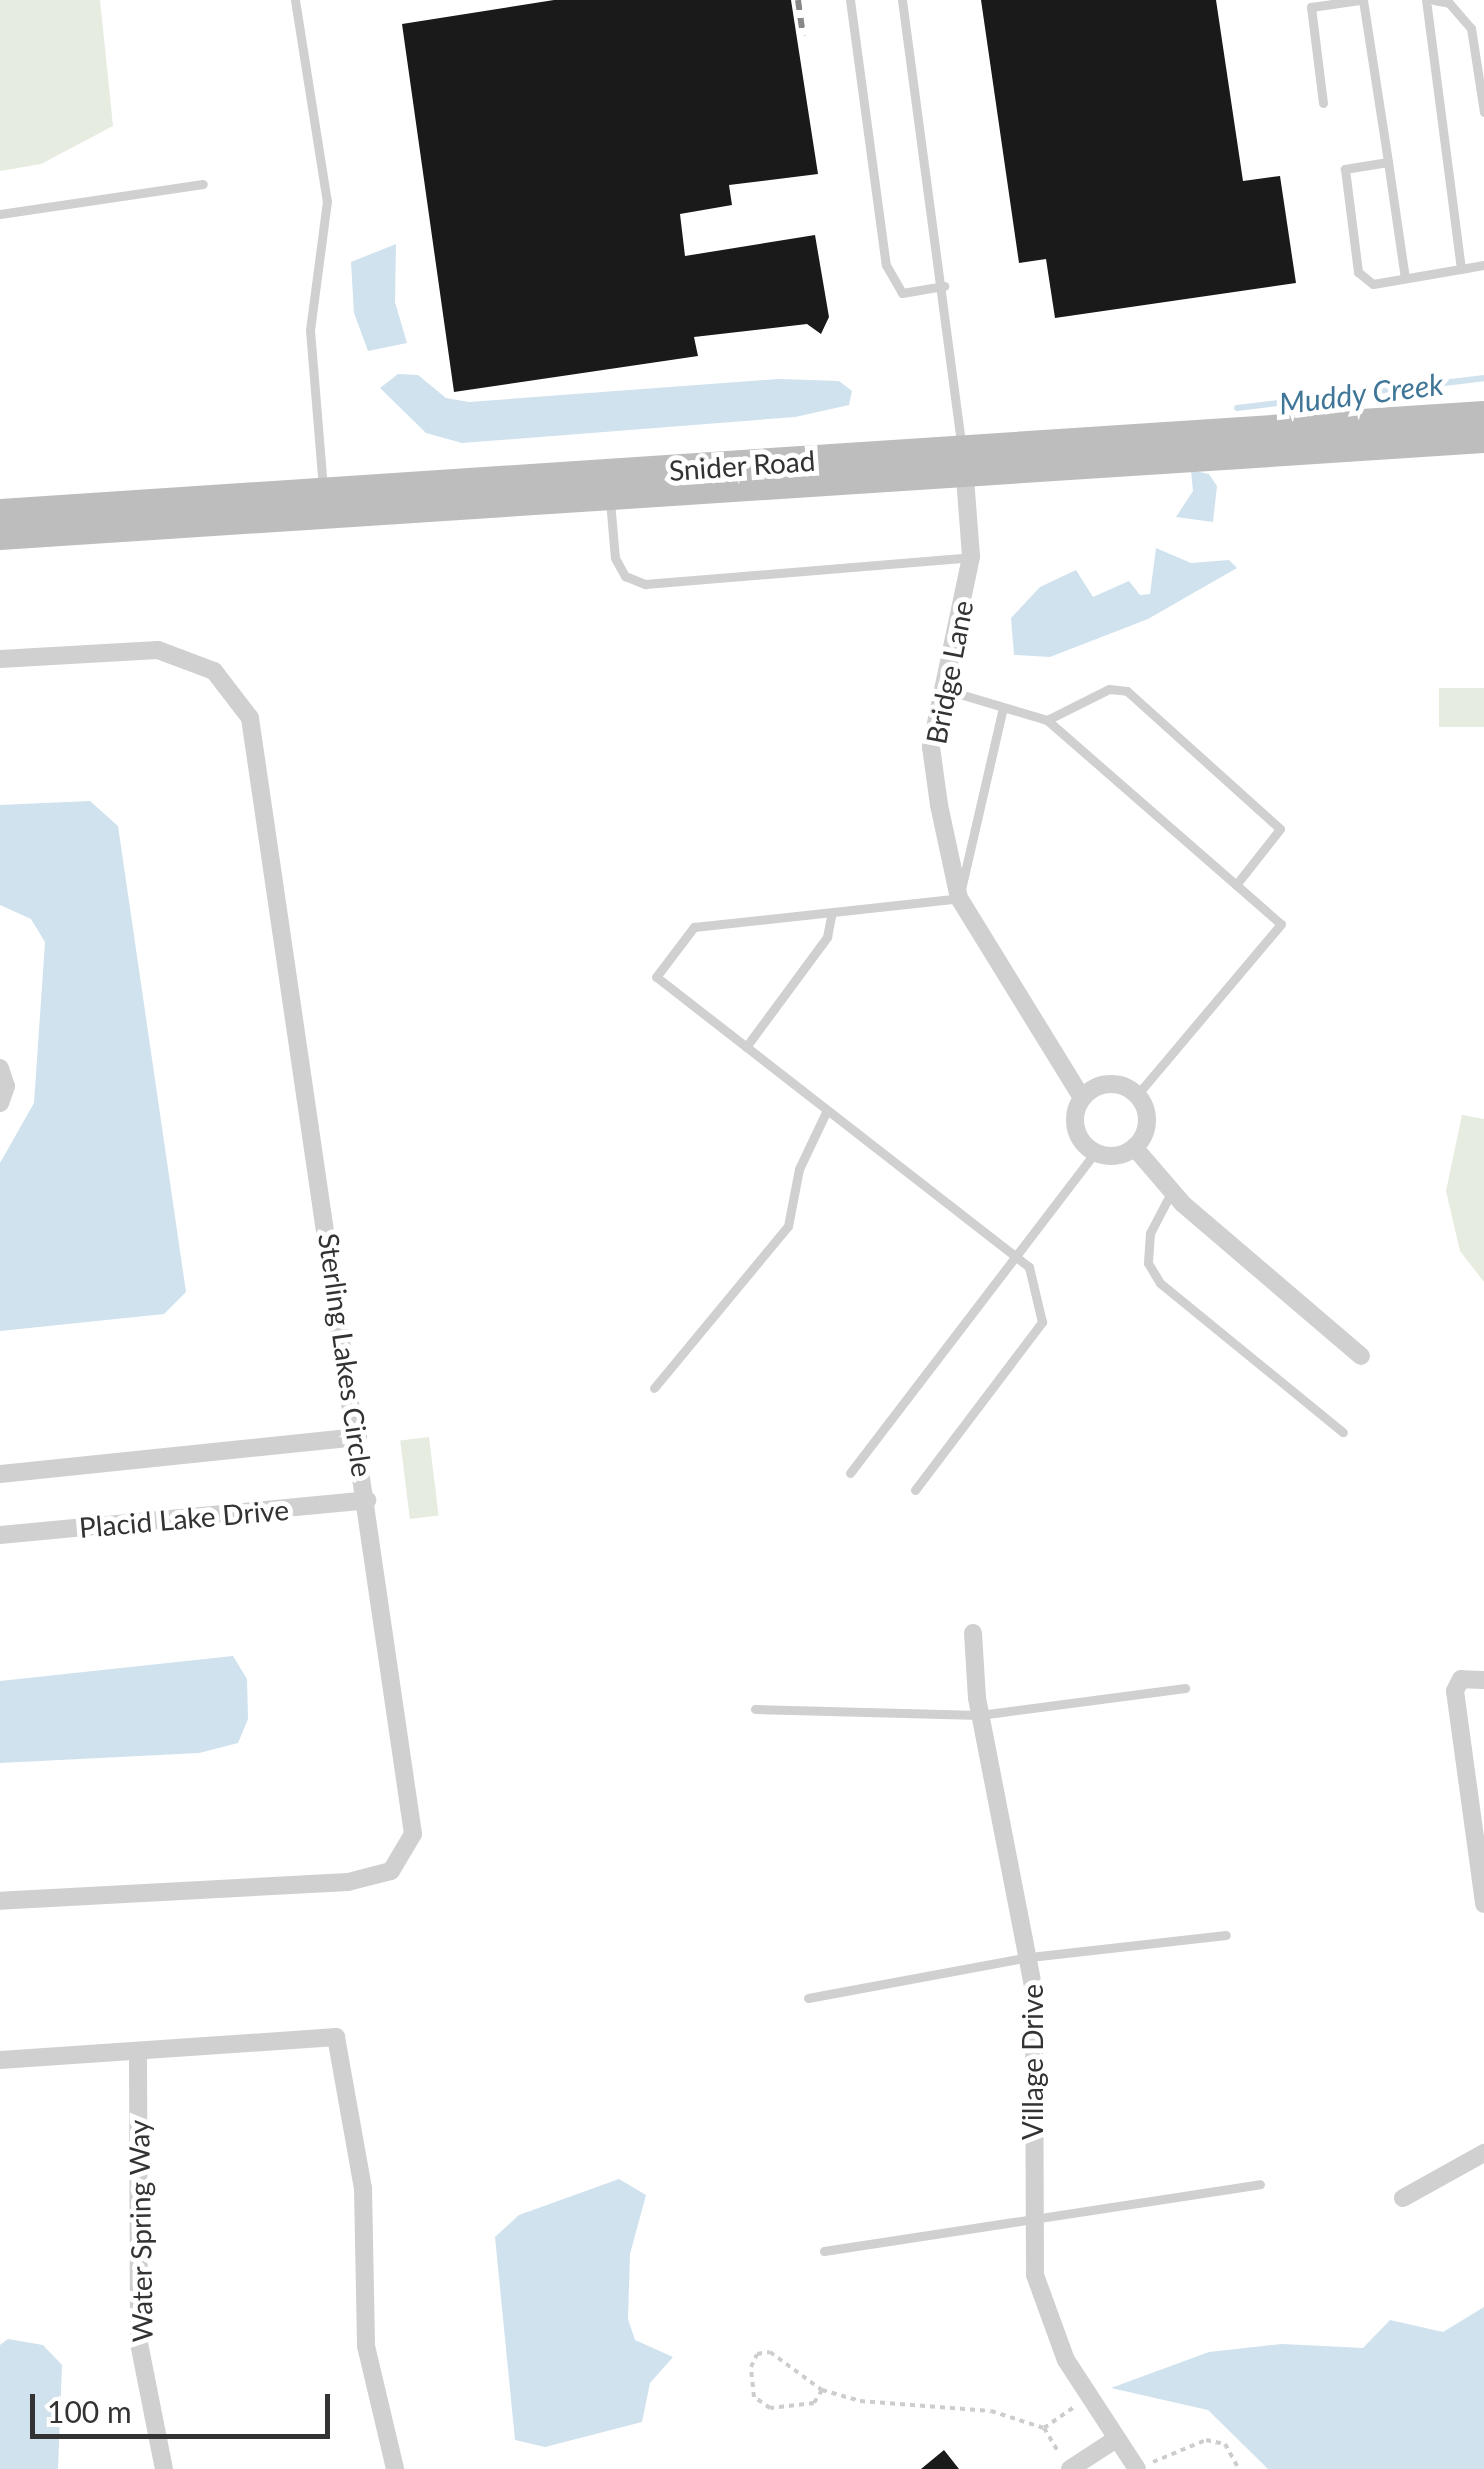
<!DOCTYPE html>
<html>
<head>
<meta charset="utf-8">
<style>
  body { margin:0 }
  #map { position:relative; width:1484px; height:2469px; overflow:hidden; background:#fff; font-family:Lato,sans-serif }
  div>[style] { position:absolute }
  .green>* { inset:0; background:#e6ecdf; transform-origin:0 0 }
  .water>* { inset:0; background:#cfe2ee }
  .stream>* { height:6px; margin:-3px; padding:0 3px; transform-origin:3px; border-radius:3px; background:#cfe2ee }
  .building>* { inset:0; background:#1a1a1a }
  .path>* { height:4px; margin-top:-2px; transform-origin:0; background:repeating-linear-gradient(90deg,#cdcdcd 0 5px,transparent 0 10px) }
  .lane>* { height:9px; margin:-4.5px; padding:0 4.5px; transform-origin:4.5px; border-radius:4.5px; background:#d0d0d0 }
  .street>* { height:18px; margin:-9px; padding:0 9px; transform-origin:9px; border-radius:9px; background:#d0d0d0 }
  .street>.ring { margin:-9px; padding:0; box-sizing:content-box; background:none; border:18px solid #d0d0d0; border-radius:50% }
  .secondary>* { height:28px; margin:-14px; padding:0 14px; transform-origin:14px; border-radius:14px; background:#bdbdbd }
  .rail>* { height:6px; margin-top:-3px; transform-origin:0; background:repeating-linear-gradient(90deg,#888 0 10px,transparent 0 18px) }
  span { translate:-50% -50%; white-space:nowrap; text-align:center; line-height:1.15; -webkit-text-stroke:10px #fff; paint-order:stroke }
  .street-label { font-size:28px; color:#333 }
  .water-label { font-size:30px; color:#3f7597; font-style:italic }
  .scale { position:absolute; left:30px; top:2394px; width:300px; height:45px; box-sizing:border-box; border:5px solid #333; border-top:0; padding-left:12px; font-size:30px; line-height:35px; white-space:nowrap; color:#333; -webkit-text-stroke:8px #fff; paint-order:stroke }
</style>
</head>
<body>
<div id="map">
  <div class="green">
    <i style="clip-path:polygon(0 0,100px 0,113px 126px,41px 164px,0 171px)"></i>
    <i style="left:1484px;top:688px;width:39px;height:45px;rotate:90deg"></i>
    <i style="clip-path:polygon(1462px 1115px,1484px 1119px,1484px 1282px,1460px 1251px,1446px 1191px)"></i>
    <i style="left:429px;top:1437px;width:79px;height:29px;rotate:83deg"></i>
  </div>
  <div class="water">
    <i style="clip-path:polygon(396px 244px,395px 302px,407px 343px,368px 351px,354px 313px,351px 262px)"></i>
    <i style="clip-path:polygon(398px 374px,418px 375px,446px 398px,469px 402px,779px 379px,839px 381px,852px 391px,849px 405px,795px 417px,462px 443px,426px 433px,380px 388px)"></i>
    <i style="clip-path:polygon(1191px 470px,1209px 474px,1217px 486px,1213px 522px,1176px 517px,1193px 491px)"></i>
    <i style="clip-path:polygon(1156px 548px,1191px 563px,1229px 560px,1237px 568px,1148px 619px,1050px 657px,1014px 655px,1011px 618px,1040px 587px,1076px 570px,1093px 597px,1129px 581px,1140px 595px,1150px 594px)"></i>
    <i style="clip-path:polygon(90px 801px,118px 826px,186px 1292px,164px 1314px,0 1331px,0 1163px,34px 1103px,45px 942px,31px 919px,0 905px,0 805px)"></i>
    <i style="clip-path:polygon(233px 1656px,247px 1679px,248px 1719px,238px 1743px,199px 1753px,0 1763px,0 1681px)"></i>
    <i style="clip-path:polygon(619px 2179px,646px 2195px,630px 2254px,628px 2319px,635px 2340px,673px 2357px,650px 2383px,642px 2422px,545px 2447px,515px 2440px,495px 2237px,519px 2215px)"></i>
    <i style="clip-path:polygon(1484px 2307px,1484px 2469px,1268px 2469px,1208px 2410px,1111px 2388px,1209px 2352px,1282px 2344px,1363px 2348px,1390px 2320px,1443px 2332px)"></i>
    <i style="clip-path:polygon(8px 2339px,43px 2345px,62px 2365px,58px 2469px,0 2469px,0 2345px)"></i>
  </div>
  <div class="stream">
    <i style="left:1237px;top:408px;width:249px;rotate:-6.9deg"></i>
  </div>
  <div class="building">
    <i style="clip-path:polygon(554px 0,791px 0,818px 174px,729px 185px,732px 205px,680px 214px,685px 256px,815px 235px,829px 317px,821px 334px,807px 324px,694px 337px,698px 356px,454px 392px,402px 24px)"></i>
    <i style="clip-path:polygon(981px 0,1216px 0,1243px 181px,1280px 176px,1296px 283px,1055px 318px,1046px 259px,1019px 263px)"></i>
    <i style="clip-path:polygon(944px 2450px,959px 2469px,921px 2469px)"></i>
  </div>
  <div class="path">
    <i style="left:822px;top:2390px;width:15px;rotate:122deg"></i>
    <i style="left:814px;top:2403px;width:44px;rotate:173.5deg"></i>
    <i style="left:770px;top:2408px;width:19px;rotate:-145deg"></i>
    <i style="left:754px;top:2397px;width:30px;rotate:-96deg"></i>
    <i style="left:751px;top:2367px;width:14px;rotate:-65deg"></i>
    <i style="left:757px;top:2354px;width:13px;rotate:-9deg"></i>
    <i style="left:770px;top:2352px;width:64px;rotate:36.2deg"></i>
    <i style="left:822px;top:2390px;width:40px;rotate:16deg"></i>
    <i style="left:860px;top:2401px;width:131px;rotate:4.4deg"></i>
    <i style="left:991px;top:2411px;width:56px;rotate:17.8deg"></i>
    <i style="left:1044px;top:2428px;width:37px;rotate:-35deg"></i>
    <i style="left:1044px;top:2428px;width:29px;rotate:59deg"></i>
    <i style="left:1153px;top:2462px;width:57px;rotate:-22.5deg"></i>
    <i style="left:1206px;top:2440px;width:19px;rotate:12deg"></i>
    <i style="left:1225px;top:2444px;width:29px;rotate:61deg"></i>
  </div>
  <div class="lane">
    <i style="left:295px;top:0;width:204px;rotate:81deg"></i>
    <i style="left:327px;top:201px;width:130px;rotate:97.5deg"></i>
    <i style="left:310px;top:330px;width:158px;rotate:85.3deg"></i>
    <i style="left:850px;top:0;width:267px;rotate:82.3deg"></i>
    <i style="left:886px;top:265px;width:32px;rotate:60deg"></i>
    <i style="left:902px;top:293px;width:43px;rotate:-9.5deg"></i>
    <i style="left:902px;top:0;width:451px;rotate:82.4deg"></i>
    <i style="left:1363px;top:0;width:164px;rotate:81.2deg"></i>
    <i style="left:1388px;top:162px;width:44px;rotate:170.8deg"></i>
    <i style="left:1345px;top:169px;width:104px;rotate:82.8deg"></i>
    <i style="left:1358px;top:272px;width:19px;rotate:39deg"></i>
    <i style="left:1373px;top:284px;width:89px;rotate:-9.7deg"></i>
    <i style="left:1461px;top:269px;width:271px;rotate:-97.4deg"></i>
    <i style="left:1434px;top:0;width:15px;rotate:11deg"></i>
    <i style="left:1449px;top:3px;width:33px;rotate:49deg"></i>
    <i style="left:1471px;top:28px;width:85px;rotate:81.2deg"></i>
    <i style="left:1323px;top:103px;width:97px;rotate:-97.1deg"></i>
    <i style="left:1311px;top:7px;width:49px;rotate:-8.1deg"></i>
    <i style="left:1388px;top:162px;width:117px;rotate:81.7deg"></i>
    <i style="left:0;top:214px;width:205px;rotate:-8.4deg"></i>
    <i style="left:1461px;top:269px;width:23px;rotate:-10deg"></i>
    <i style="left:610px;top:501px;width:57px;rotate:85deg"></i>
    <i style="left:615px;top:558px;width:21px;rotate:61deg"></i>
    <i style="left:625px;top:576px;width:22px;rotate:22deg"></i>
    <i style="left:645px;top:584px;width:327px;rotate:-4.7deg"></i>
    <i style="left:943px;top:689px;width:109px;rotate:16.6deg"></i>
    <i style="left:1047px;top:720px;width:310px;rotate:41.1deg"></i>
    <i style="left:1281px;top:924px;width:224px;rotate:130.1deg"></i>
    <i style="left:1047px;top:720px;width:69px;rotate:-26.6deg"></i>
    <i style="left:1109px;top:689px;width:18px;rotate:6deg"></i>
    <i style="left:1127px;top:691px;width:206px;rotate:42deg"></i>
    <i style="left:1280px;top:829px;width:71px;rotate:128.2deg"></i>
    <i style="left:746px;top:1047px;width:137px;rotate:-53.6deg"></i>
    <i style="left:827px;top:937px;width:25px;rotate:-79deg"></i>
    <i style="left:1172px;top:1191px;width:47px;rotate:117.6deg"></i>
    <i style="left:1150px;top:1233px;width:30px;rotate:94deg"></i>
    <i style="left:1148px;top:1263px;width:23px;rotate:59deg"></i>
    <i style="left:1160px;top:1283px;width:236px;rotate:39.2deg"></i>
    <i style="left:654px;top:1388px;width:210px;rotate:-50.4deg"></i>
    <i style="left:788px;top:1226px;width:58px;rotate:-79.1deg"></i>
    <i style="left:799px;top:1169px;width:65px;rotate:-64.6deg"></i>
    <i style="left:850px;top:1473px;width:404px;rotate:-52.6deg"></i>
    <i style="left:915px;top:1490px;width:211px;rotate:-52.9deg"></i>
    <i style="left:1042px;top:1322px;width:57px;rotate:-103.3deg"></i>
    <i style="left:1029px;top:1267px;width:472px;rotate:-142.1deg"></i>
    <i style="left:656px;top:977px;width:63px;rotate:-52.8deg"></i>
    <i style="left:694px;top:927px;width:267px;rotate:-6.2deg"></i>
    <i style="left:959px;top:898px;width:196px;rotate:-77deg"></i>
    <i style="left:755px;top:1709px;width:225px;rotate:1.5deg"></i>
    <i style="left:980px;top:1715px;width:207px;rotate:-7.5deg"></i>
    <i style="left:808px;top:1998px;width:226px;rotate:-10.5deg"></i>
    <i style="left:1030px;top:1957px;width:197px;rotate:-6.4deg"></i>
    <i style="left:824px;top:2251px;width:441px;rotate:-8.7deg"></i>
  </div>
  <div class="street">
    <i style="left:964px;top:465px;width:92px;rotate:85.6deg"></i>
    <i style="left:971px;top:557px;width:194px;rotate:101.9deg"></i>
    <i style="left:931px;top:747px;width:59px;rotate:82.1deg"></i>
    <i style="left:939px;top:805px;width:95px;rotate:77.9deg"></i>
    <i style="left:959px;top:898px;width:235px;rotate:58.4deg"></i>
    <i style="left:0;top:659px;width:158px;rotate:-3.3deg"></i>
    <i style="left:158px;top:650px;width:60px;rotate:20.6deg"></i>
    <i style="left:214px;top:671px;width:59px;rotate:52.5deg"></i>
    <i style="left:250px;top:718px;width:1128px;rotate:81.69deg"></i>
    <i style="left:413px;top:1834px;width:43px;rotate:120.7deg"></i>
    <i style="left:391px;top:1871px;width:44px;rotate:165.7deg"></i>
    <i style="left:348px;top:1882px;width:349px;rotate:176.9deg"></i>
    <i style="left:0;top:1068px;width:19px;rotate:72deg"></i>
    <i style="left:6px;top:1086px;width:18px;rotate:109deg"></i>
    <i class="ring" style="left:1075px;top:1084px;width:54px;height:54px"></i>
    <i style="left:1134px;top:1147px;width:75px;rotate:49.3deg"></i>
    <i style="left:1183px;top:1204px;width:234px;rotate:40.5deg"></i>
    <i style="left:0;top:1474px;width:360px;rotate:-5.9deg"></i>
    <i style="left:0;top:1535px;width:369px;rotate:-5.4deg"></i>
    <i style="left:973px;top:1633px;width:65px;rotate:86.5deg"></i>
    <i style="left:977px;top:1698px;width:298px;rotate:79deg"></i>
    <i style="left:1034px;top:1991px;width:284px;rotate:89.8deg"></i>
    <i style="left:1035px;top:2275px;width:90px;rotate:70deg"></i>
    <i style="left:1066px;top:2360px;width:130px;rotate:56.9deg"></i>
    <i style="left:1484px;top:1680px;width:23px;rotate:-178deg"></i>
    <i style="left:1461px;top:1679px;width:13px;rotate:117deg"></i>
    <i style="left:1455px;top:1691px;width:215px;rotate:82.2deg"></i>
    <i style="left:138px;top:2051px;width:292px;rotate:89.8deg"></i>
    <i style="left:139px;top:2343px;width:128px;rotate:78.8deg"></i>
    <i style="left:0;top:2060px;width:337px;rotate:-3.9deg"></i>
    <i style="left:336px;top:2037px;width:153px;rotate:79.9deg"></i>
    <i style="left:363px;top:2188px;width:158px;rotate:88.9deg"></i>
    <i style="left:366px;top:2346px;width:126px;rotate:76.7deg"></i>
    <i style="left:1403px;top:2198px;width:93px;rotate:-29.1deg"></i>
    <i style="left:1070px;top:2469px;width:51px;rotate:-33.1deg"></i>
  </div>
  <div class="secondary">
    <i style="left:0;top:513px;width:1487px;rotate:-3.78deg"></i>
    <i style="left:0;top:536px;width:1487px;rotate:-3.74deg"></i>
  </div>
  <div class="rail">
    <i style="left:798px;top:0;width:36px;rotate:82deg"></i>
  </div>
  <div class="street-label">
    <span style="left:742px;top:465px;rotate:-4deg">Snider Road</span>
    <span style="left:949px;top:672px;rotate:-79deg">Bridge Lane</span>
    <span style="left:346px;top:1355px;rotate:82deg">Sterling Lakes Circle</span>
    <span style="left:184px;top:1518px;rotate:-5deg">Placid Lake Drive</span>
    <span style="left:1032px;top:2062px;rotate:-90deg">Village Drive</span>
    <span style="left:140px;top:2231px;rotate:-91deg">Water Spring Way</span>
  </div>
  <div class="water-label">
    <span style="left:1361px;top:393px;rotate:-7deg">Muddy Creek</span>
  </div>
  <div class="scale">100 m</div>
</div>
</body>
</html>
